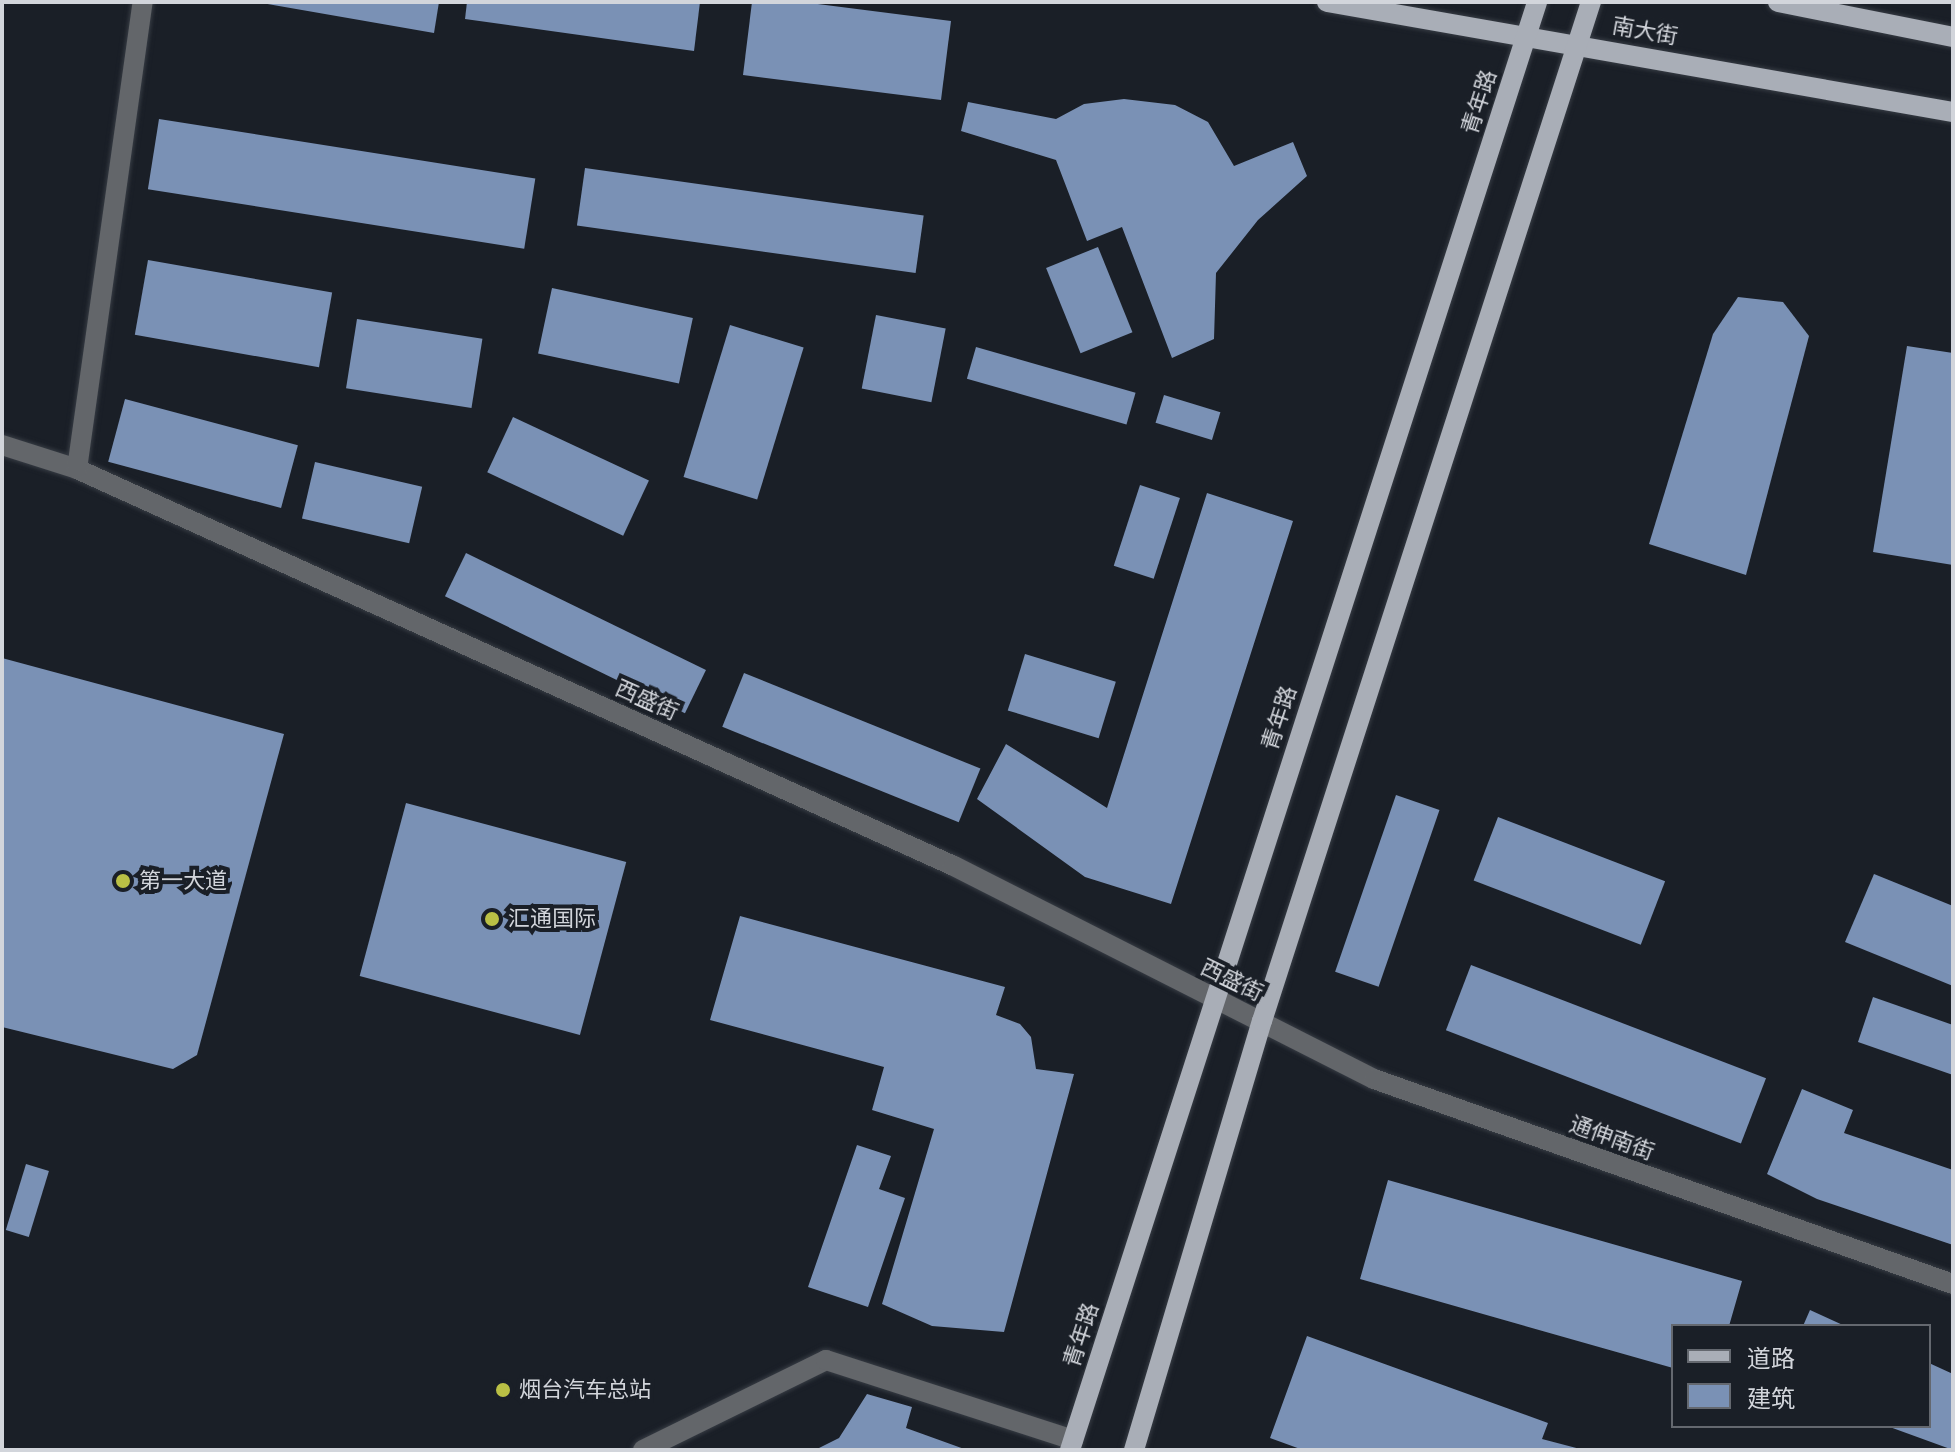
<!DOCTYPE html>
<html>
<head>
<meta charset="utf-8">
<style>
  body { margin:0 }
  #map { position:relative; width:1955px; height:1452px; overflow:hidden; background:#1a1f27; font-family:"Fira Sans Condensed","Noto Sans SC",sans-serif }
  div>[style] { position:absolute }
  .building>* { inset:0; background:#7a91b5; transform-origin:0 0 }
  .roads { filter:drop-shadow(0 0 2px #373c44) drop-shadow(0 0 2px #373c44) }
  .minor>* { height:20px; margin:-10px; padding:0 10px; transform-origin:10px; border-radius:10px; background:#63666a }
  .major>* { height:20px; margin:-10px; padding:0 10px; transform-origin:10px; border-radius:10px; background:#a9aeb7 }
  .dots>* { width:22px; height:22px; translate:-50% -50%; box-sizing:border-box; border:4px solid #1a1f27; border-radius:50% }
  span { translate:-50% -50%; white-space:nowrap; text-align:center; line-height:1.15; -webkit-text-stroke:8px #1a1f27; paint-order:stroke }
  .street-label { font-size:22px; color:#d2d5db }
  .poi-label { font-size:22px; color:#d2d5db }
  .left { translate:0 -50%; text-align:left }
  .frame { position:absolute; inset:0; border:4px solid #d2d5db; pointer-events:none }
  .legend { position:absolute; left:1671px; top:1324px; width:260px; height:104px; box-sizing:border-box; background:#1a1f27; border:2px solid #64686f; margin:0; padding:10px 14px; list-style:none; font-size:24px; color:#d2d5db }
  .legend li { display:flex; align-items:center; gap:16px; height:40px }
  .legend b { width:40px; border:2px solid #64686f }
</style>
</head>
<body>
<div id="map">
  <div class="building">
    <i style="clip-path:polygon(256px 2px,439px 2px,434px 33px)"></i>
    <i style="clip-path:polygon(467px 2px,700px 2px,694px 51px,465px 19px)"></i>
    <i style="clip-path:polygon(752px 2px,802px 2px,951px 21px,941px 100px,743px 75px)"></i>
    <i style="clip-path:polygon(1124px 99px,1175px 105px,1208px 122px,1234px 166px,1293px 142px,1307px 176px,1258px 220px,1216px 273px,1214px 339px,1172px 358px,1122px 227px,1087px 241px,1056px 160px,961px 131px,968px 102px,1056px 119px,1084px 104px)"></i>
    <i style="left:159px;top:119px;width:381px;height:71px;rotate:9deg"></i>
    <i style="left:585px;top:168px;width:342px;height:58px;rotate:8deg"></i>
    <i style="left:1098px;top:247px;width:92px;height:56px;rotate:68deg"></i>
    <i style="left:148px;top:260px;width:187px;height:76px;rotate:10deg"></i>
    <i style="left:552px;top:288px;width:144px;height:67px;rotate:12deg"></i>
    <i style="clip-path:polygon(1738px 297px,1783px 302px,1809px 336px,1746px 575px,1649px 544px,1713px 334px)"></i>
    <i style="left:876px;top:315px;width:71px;height:75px;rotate:11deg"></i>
    <i style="left:357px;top:319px;width:127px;height:70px;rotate:9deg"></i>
    <i style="left:730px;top:325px;width:77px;height:159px;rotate:17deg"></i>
    <i style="clip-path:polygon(1907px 346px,1953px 353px,1953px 565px,1873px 552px)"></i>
    <i style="left:976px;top:347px;width:166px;height:33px;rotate:16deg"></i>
    <i style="left:1164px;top:395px;width:59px;height:29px;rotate:17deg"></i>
    <i style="left:125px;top:399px;width:179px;height:65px;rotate:15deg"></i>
    <i style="left:513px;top:417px;width:150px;height:61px;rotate:25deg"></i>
    <i style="left:315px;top:462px;width:110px;height:58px;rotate:13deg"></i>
    <i style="left:1140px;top:485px;width:42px;height:85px;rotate:18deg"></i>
    <i style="clip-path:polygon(1207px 493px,1293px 521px,1171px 904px,1085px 877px,977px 799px,1006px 744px,1107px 808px)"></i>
    <i style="left:466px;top:553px;width:267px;height:48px;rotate:26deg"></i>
    <i style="left:1025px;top:654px;width:95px;height:59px;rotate:17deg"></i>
    <i style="clip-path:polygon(2px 658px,284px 734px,197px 1055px,173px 1069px,2px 1027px)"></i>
    <i style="left:744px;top:673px;width:255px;height:58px;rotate:22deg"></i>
    <i style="left:1396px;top:795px;width:46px;height:187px;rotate:19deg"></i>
    <i style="left:406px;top:803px;width:228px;height:179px;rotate:15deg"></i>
    <i style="left:1498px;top:817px;width:179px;height:68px;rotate:21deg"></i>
    <i style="clip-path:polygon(1874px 874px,1953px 906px,1953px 986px,1845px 942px)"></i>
    <i style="clip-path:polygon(740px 916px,1005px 987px,996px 1015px,1020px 1024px,1031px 1037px,1036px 1069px,1074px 1074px,1004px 1332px,932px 1326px,882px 1304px,934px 1129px,872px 1110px,884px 1067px,710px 1020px)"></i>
    <i style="left:1471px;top:965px;width:316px;height:70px;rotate:21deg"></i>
    <i style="clip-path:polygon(1873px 997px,1953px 1025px,1953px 1075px,1858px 1042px)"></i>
    <i style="clip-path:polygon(1802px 1089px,1853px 1110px,1844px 1133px,1953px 1170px,1953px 1245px,1817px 1199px,1767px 1174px)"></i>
    <i style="clip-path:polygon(857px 1145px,891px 1156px,879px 1189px,905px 1198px,868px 1307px,808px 1287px)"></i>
    <i style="left:26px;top:1164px;width:24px;height:69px;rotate:17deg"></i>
    <i style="clip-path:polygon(1388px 1180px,1742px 1281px,1729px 1326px,1673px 1326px,1673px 1368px,1360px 1279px)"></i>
    <i style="clip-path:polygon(1810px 1310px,1845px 1326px,1803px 1326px)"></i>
    <i style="clip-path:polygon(1307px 1336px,1548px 1423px,1542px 1439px,1584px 1450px,1303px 1450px,1270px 1438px)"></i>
    <i style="clip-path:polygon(1929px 1363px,1953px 1374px,1953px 1450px,1887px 1426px,1929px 1426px)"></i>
    <i style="clip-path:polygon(867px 1394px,912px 1407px,906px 1428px,967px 1450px,815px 1450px,839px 1438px)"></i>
  </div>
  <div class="roads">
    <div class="minor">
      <i style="left:2px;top:445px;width:79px;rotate:17.7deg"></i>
      <i style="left:77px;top:469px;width:963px;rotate:24.36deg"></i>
      <i style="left:954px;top:866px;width:471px;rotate:26.9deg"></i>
      <i style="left:1374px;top:1079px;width:614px;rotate:19.5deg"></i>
      <i style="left:77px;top:469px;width:472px;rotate:-82deg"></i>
      <i style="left:643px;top:1450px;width:204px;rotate:-26.2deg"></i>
      <i style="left:826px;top:1360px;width:260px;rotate:17.9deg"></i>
    </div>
    <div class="major">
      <i style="left:1327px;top:2px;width:636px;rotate:9.97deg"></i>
      <i style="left:1778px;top:2px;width:178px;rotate:11.3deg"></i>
      <i style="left:1070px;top:1450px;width:1521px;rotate:-72.12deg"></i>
      <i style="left:1134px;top:1450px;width:448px;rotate:-73.4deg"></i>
      <i style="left:1262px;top:1021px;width:1071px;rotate:-72.11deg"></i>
    </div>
  </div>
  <div class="dots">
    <i style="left:123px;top:881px;background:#bac045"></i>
    <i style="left:492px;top:919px;background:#bac045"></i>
    <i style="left:503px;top:1390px;background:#bac045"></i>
  </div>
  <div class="street-label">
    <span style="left:1645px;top:31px;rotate:10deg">南大街</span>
    <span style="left:1479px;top:102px;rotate:-72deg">青年路</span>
    <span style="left:647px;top:700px;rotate:24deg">西盛街</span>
    <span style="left:1279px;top:718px;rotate:-72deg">青年路</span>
    <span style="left:1232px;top:980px;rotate:26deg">西盛街</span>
    <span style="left:1612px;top:1138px;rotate:20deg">通伸南街</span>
    <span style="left:1081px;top:1335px;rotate:-72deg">青年路</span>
  </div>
  <div class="poi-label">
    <span class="left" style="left:139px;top:881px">第一大道</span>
    <span class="left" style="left:508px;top:919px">汇通国际</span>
    <span class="left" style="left:519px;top:1390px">烟台汽车总站</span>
  </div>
  <div class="frame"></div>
  <ul class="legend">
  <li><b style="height:10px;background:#a9aeb7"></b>道路</li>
  <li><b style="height:22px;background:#7a91b5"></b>建筑</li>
  </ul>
</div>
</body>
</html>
